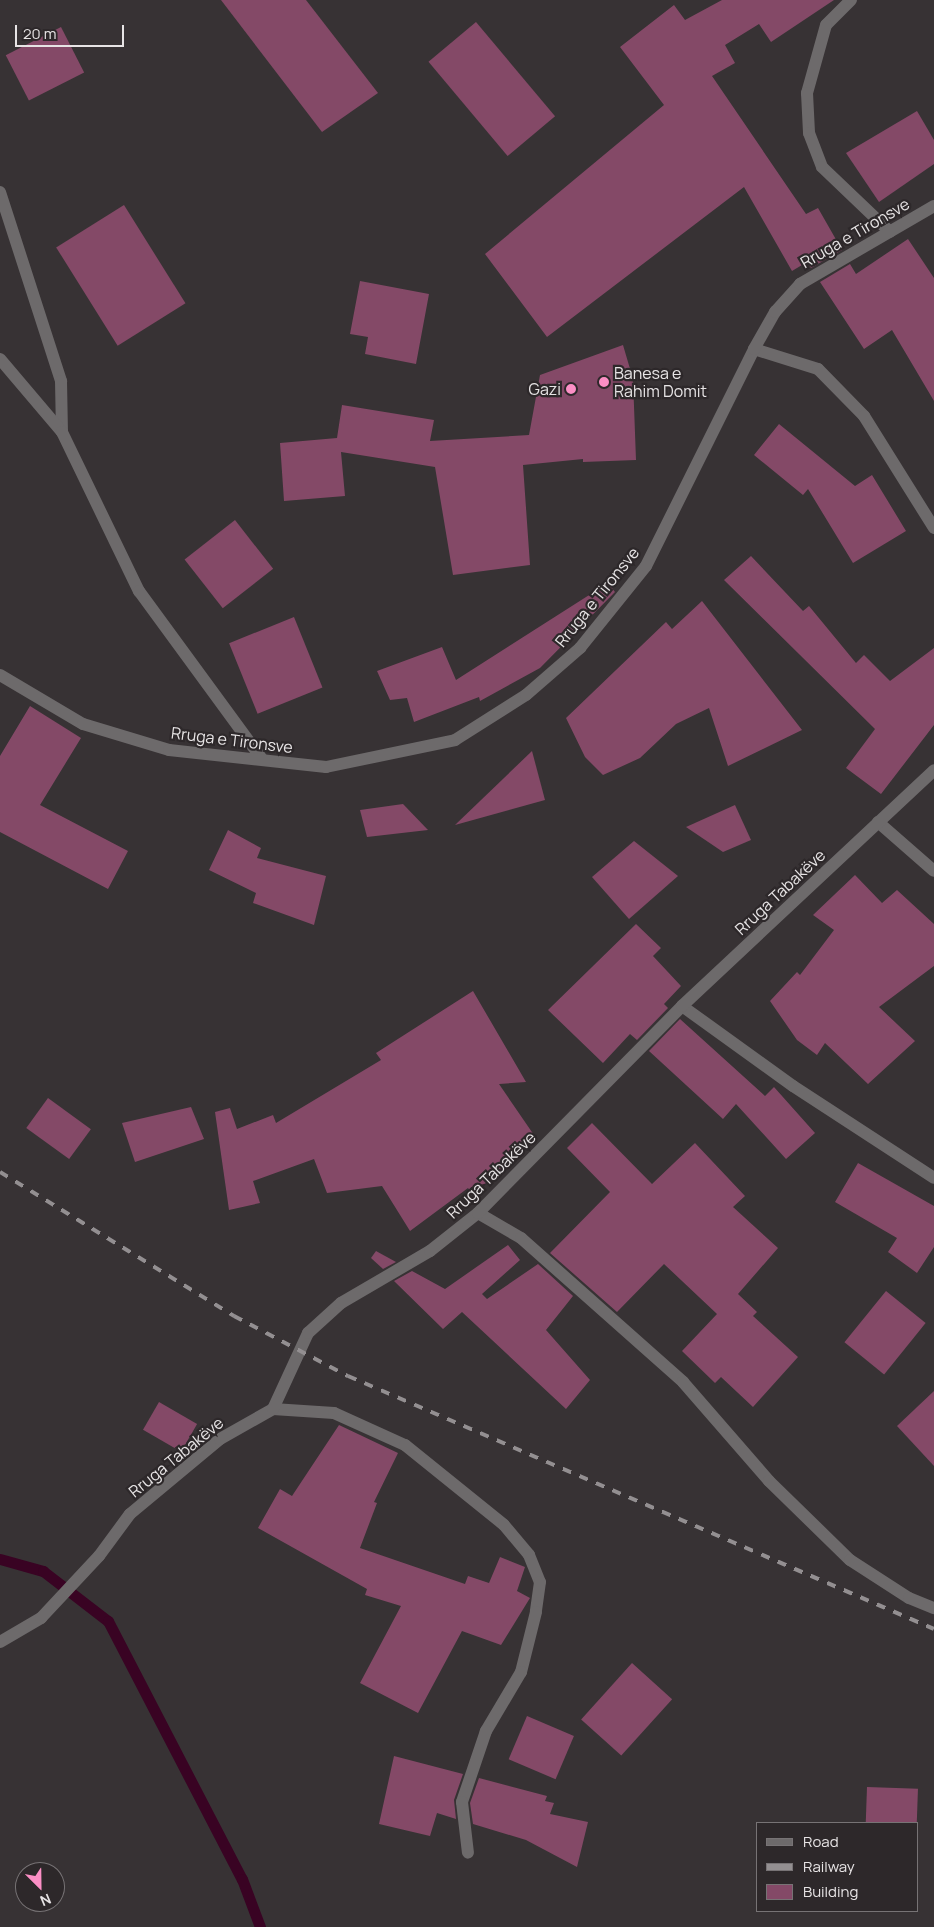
<!DOCTYPE html>
<html>
<head>
<meta charset="utf-8">
<style>
  body { margin:0 }
  #map { position:relative; width:934px; height:1927px; overflow:hidden; background:#373234; font-family:Manrope,sans-serif }
  div>[style] { position:absolute }
  .stream>* { height:11px; margin:-5.5px; padding:0 5.5px; transform-origin:5.5px; border-radius:5.5px; background:#390323 }
  .building>* { inset:0; background:#844967; transform-origin:0 0 }
  .service>* { height:12px; margin:-6px; padding:0 6px; transform-origin:6px; border-radius:6px; background:#6d6a6b }
  .minor>* { height:12px; margin:-6px; padding:0 6px; transform-origin:6px; border-radius:6px; background:#6d6a6b }
  .tertiary>* { height:12px; margin:-6px; padding:0 6px; transform-origin:6px; border-radius:6px; background:#6d6a6b }
  .rail>* { height:4px; margin-top:-2px; transform-origin:0; background:repeating-linear-gradient(90deg,#938f91 0 9px,transparent 0 18px) }
  .dots>* { width:14px; height:14px; translate:-50% -50%; box-sizing:border-box; border:2px solid #2d282a; border-radius:50% }
  span { translate:-50% -50%; white-space:nowrap; text-align:center; line-height:1.15; -webkit-text-stroke:4.5px #2d282a; paint-order:stroke }
  .street-label { font-size:16px; color:#e7e4e5 }
  .poi-label { font-size:16px; color:#e7e4e5 }
  .left { translate:0 -50%; text-align:left }
  .right { translate:-100% -50%; text-align:right }
  .legend { position:absolute; left:756px; top:1822px; width:162px; height:90px; box-sizing:border-box; background:#2d282a; border:1px solid #777375; margin:0; padding:6px 9px; list-style:none; font-size:15px; color:#e7e4e5 }
  .legend li { display:flex; align-items:center; gap:10px; height:25px }
  .legend b { width:25px; border:1px solid #777375 }
  .north { position:absolute; left:15px; top:1862px; width:50px; height:50px; box-sizing:border-box; background:#2d282a; border:1px solid #777375; border-radius:50%; rotate:157deg; font-size:14px; font-weight:700; line-height:20px; text-align:center; color:#e7e4e5 }
  .north::after { content:''; display:block; margin:auto; width:18px; height:22px; background:#fb8fc5; clip-path:polygon(50% 0,100% 100%,50% 72%,0 100%) }
  .scale { position:absolute; left:15px; top:25px; width:109px; height:22px; box-sizing:border-box; border:2px solid #e7e4e5; border-top:0; padding-left:6px; font-size:15px; line-height:18px; white-space:nowrap; color:#e7e4e5; -webkit-text-stroke:4px #2d282a; paint-order:stroke }
</style>
</head>
<body>
<div id="map">
  <div class="stream">
    <i style="left:0;top:1559px;width:45px;rotate:15.6deg"></i>
    <i style="left:43px;top:1571px;width:82px;rotate:37.6deg"></i>
    <i style="left:108px;top:1621px;width:291px;rotate:62.6deg"></i>
    <i style="left:242px;top:1879px;width:51px;rotate:69.4deg"></i>
  </div>
  <div class="building">
    <i style="clip-path:polygon(221px 0,306px 0,378px 93px,322px 132px)"></i>
    <i style="clip-path:polygon(722px 0,834px 0,771px 42px,759px 24px,725px 45px,735px 63px,712px 76px,806px 214px,818px 208px,842px 250px,811px 268px,807px 262px,792px 271px,744px 187px,547px 337px,485px 254px,664px 105px,620px 47px,674px 5px,685px 20px)"></i>
    <i style="left:476px;top:22px;width:123px;height:62px;rotate:50deg"></i>
    <i style="left:61px;top:27px;width:51px;height:62px;rotate:63deg"></i>
    <i style="clip-path:polygon(917px 111px,934px 140px,934px 164px,879px 202px,846px 153px)"></i>
    <i style="left:124px;top:205px;width:116px;height:80px;rotate:58deg"></i>
    <i style="clip-path:polygon(908px 239px,934px 278px,934px 401px,892px 330px,864px 349px,820px 282px,850px 264px,856px 274px)"></i>
    <i style="clip-path:polygon(360px 281px,429px 294px,416px 364px,365px 354px,368px 337px,350px 334px)"></i>
    <i style="clip-path:polygon(623px 345px,633px 379px,636px 460px,583px 462px,583px 459px,523px 465px,530px 565px,453px 575px,435px 467px,341px 452px,345px 496px,284px 501px,280px 443px,337px 438px,342px 405px,434px 420px,430px 441px,529px 435px,540px 375px)"></i>
    <i style="clip-path:polygon(779px 424px,855px 486px,872px 475px,906px 531px,853px 563px,808px 489px,803px 495px,754px 455px)"></i>
    <i style="left:235px;top:520px;width:62px;height:64px;rotate:52deg"></i>
    <i style="clip-path:polygon(751px 556px,803px 611px,809px 606px,856px 663px,864px 655px,890px 681px,934px 648px,934px 725px,881px 794px,846px 768px,875px 729px,724px 580px)"></i>
    <i style="clip-path:polygon(608px 583px,615px 592px,540px 668px,480px 701px,479px 697px,414px 722px,407px 698px,390px 700px,377px 671px,442px 647px,456px 680px)"></i>
    <i style="clip-path:polygon(702px 601px,802px 730px,728px 766px,709px 708px,676px 724px,640px 758px,603px 775px,585px 757px,566px 718px,666px 622px,672px 629px)"></i>
    <i style="left:294px;top:617px;width:76px;height:70px;rotate:68deg"></i>
    <i style="clip-path:polygon(30px 706px,81px 738px,40px 805px,128px 851px,108px 889px,0 832px,0 756px)"></i>
    <i style="clip-path:polygon(532px 751px,545px 800px,455px 825px)"></i>
    <i style="clip-path:polygon(403px 804px,428px 830px,367px 837px,360px 810px)"></i>
    <i style="clip-path:polygon(735px 805px,751px 840px,723px 852px,686px 827px)"></i>
    <i style="clip-path:polygon(228px 830px,261px 848px,257px 858px,326px 876px,314px 925px,253px 903px,256px 893px,209px 870px)"></i>
    <i style="clip-path:polygon(634px 841px,678px 876px,629px 919px,592px 877px)"></i>
    <i style="clip-path:polygon(855px 875px,882px 903px,897px 890px,934px 924px,934px 966px,879px 1007px,915px 1041px,868px 1084px,825px 1043px,817px 1055px,797px 1040px,770px 1001px,797px 972px,800px 975px,834px 930px,813px 915px)"></i>
    <i style="clip-path:polygon(636px 924px,661px 948px,653px 956px,681px 986px,664px 1004px,668px 1008px,637px 1040px,630px 1034px,603px 1063px,548px 1010px)"></i>
    <i style="clip-path:polygon(473px 991px,526px 1082px,499px 1084px,536px 1138px,473px 1195px,468px 1188px,410px 1231px,382px 1186px,327px 1193px,314px 1159px,253px 1181px,260px 1203px,229px 1210px,215px 1112px,230px 1108px,237px 1129px,273px 1115px,276px 1123px,381px 1060px,376px 1053px)"></i>
    <i style="clip-path:polygon(680px 1019px,765px 1096px,774px 1087px,815px 1133px,786px 1159px,736px 1104px,723px 1119px,649px 1051px)"></i>
    <i style="left:48px;top:1098px;width:53px;height:37px;rotate:36deg"></i>
    <i style="clip-path:polygon(191px 1107px,204px 1139px,135px 1162px,122px 1123px)"></i>
    <i style="clip-path:polygon(592px 1123px,652px 1184px,695px 1143px,745px 1196px,733px 1207px,778px 1248px,738px 1294px,757px 1312px,753px 1316px,798px 1357px,753px 1407px,721px 1377px,715px 1383px,682px 1351px,717px 1314px,664px 1264px,617px 1312px,550px 1253px,610px 1192px,567px 1148px)"></i>
    <i style="clip-path:polygon(858px 1163px,934px 1206px,934px 1247px,917px 1273px,888px 1252px,897px 1238px,835px 1202px)"></i>
    <i style="clip-path:polygon(508px 1245px,520px 1260px,482px 1294px,487px 1299px,538px 1264px,573px 1296px,546px 1330px,590px 1380px,566px 1409px,462px 1312px,443px 1329px,394px 1281px,412px 1271px,445px 1289px)"></i>
    <i style="clip-path:polygon(376px 1251px,396px 1262px,383px 1269px,371px 1258px)"></i>
    <i style="left:886px;top:1291px;width:51px;height:66px;rotate:39deg"></i>
    <i style="clip-path:polygon(934px 1391px,934px 1466px,897px 1426px)"></i>
    <i style="left:159px;top:1402px;width:44px;height:32px;rotate:30deg"></i>
    <i style="clip-path:polygon(339px 1425px,398px 1453px,374px 1502px,377px 1503px,360px 1548px,465px 1584px,468px 1576px,489px 1583px,500px 1557px,525px 1567px,517px 1591px,530px 1598px,501px 1645px,462px 1631px,418px 1713px,360px 1683px,401px 1606px,365px 1595px,367px 1589px,258px 1528px,280px 1489px,292px 1496px)"></i>
    <i style="left:632px;top:1663px;width:54px;height:76px;rotate:42deg"></i>
    <i style="left:527px;top:1716px;width:51px;height:47px;rotate:23deg"></i>
    <i style="clip-path:polygon(394px 1756px,463px 1774px,454px 1800px,456px 1819px,437px 1813px,430px 1836px,379px 1824px)"></i>
    <i style="clip-path:polygon(479px 1778px,547px 1796px,545px 1801px,554px 1803px,550px 1814px,588px 1822px,577px 1867px,526px 1840px,473px 1824px,470px 1803px)"></i>
    <i style="left:867px;top:1787px;width:51px;height:36px;rotate:2deg"></i>
  </div>
  <div class="service">
    <i style="left:851px;top:0;width:35px;rotate:135deg"></i>
    <i style="left:826px;top:25px;width:71px;rotate:105.6deg"></i>
    <i style="left:807px;top:93px;width:40px;rotate:87.1deg"></i>
    <i style="left:809px;top:133px;width:36px;rotate:69deg"></i>
    <i style="left:822px;top:167px;width:94px;rotate:43.7deg"></i>
    <i style="left:0;top:192px;width:199px;rotate:72.1deg"></i>
    <i style="left:61px;top:381px;width:51px;rotate:88.9deg"></i>
    <i style="left:273px;top:1409px;width:61px;rotate:3.8deg"></i>
    <i style="left:334px;top:1413px;width:78px;rotate:24.3deg"></i>
    <i style="left:405px;top:1445px;width:127px;rotate:38.9deg"></i>
    <i style="left:504px;top:1525px;width:39px;rotate:50deg"></i>
    <i style="left:529px;top:1555px;width:29px;rotate:68deg"></i>
    <i style="left:540px;top:1582px;width:30px;rotate:98deg"></i>
    <i style="left:536px;top:1612px;width:62px;rotate:104deg"></i>
    <i style="left:521px;top:1672px;width:69px;rotate:120.7deg"></i>
    <i style="left:486px;top:1731px;width:75px;rotate:108.7deg"></i>
    <i style="left:462px;top:1802px;width:51px;rotate:83.3deg"></i>
  </div>
  <div class="minor">
    <i style="left:754px;top:349px;width:67px;rotate:17.4deg"></i>
    <i style="left:818px;top:369px;width:66px;rotate:45.6deg"></i>
    <i style="left:864px;top:416px;width:132px;rotate:58deg"></i>
    <i style="left:0;top:359px;width:96px;rotate:49.7deg"></i>
    <i style="left:62px;top:432px;width:177px;rotate:64.2deg"></i>
    <i style="left:139px;top:591px;width:208px;rotate:53.8deg"></i>
    <i style="left:0;top:675px;width:96px;rotate:30.6deg"></i>
    <i style="left:83px;top:724px;width:90px;rotate:16.8deg"></i>
    <i style="left:169px;top:750px;width:158px;rotate:6.2deg"></i>
    <i style="left:326px;top:767px;width:132px;rotate:-11.8deg"></i>
    <i style="left:455px;top:740px;width:84px;rotate:-32.4deg"></i>
    <i style="left:526px;top:695px;width:72px;rotate:-41deg"></i>
    <i style="left:580px;top:648px;width:105px;rotate:-51.2deg"></i>
    <i style="left:646px;top:566px;width:242px;rotate:-63.5deg"></i>
    <i style="left:754px;top:349px;width:43px;rotate:-60.4deg"></i>
    <i style="left:775px;top:312px;width:38px;rotate:-48deg"></i>
    <i style="left:800px;top:284px;width:155px;rotate:-30.2deg"></i>
    <i style="left:878px;top:822px;width:74px;rotate:41.2deg"></i>
    <i style="left:682px;top:1006px;width:137px;rotate:35.8deg"></i>
    <i style="left:793px;top:1086px;width:168px;rotate:33.1deg"></i>
    <i style="left:478px;top:1213px;width:50px;rotate:30.2deg"></i>
    <i style="left:521px;top:1238px;width:217px;rotate:41.6deg"></i>
    <i style="left:683px;top:1382px;width:131px;rotate:49deg"></i>
    <i style="left:769px;top:1481px;width:113px;rotate:44.3deg"></i>
    <i style="left:850px;top:1560px;width:70px;rotate:32.8deg"></i>
    <i style="left:909px;top:1598px;width:27px;rotate:22deg"></i>
  </div>
  <div class="tertiary">
    <i style="left:0;top:1642px;width:48px;rotate:-30.3deg"></i>
    <i style="left:41px;top:1618px;width:85px;rotate:-46.9deg"></i>
    <i style="left:99px;top:1556px;width:52px;rotate:-53.6deg"></i>
    <i style="left:130px;top:1514px;width:117px;rotate:-39.8deg"></i>
    <i style="left:220px;top:1439px;width:61px;rotate:-29.5deg"></i>
    <i style="left:273px;top:1409px;width:84px;rotate:-65.3deg"></i>
    <i style="left:308px;top:1333px;width:45px;rotate:-42.3deg"></i>
    <i style="left:341px;top:1303px;width:103px;rotate:-30.3deg"></i>
    <i style="left:430px;top:1251px;width:61px;rotate:-38.4deg"></i>
    <i style="left:478px;top:1213px;width:291px;rotate:-45.4deg"></i>
    <i style="left:682px;top:1006px;width:345px;rotate:-43.1deg"></i>
  </div>
  <div class="rail">
    <i style="left:0;top:1172px;width:275px;rotate:31.6deg"></i>
    <i style="left:234px;top:1316px;width:129px;rotate:27.8deg"></i>
    <i style="left:348px;top:1376px;width:638px;rotate:23.35deg"></i>
  </div>
  <div class="dots">
    <i style="left:604px;top:382px;background:#fb8fc5"></i>
    <i style="left:571px;top:389px;background:#fb8fc5"></i>
  </div>
  <div class="street-label">
    <span style="left:855px;top:233px;rotate:-30deg">Rruga e Tironsve</span>
    <span style="left:597px;top:597px;rotate:-51deg">Rruga e Tironsve</span>
    <span style="left:232px;top:740px;rotate:7deg">Rruga e Tironsve</span>
    <span style="left:780px;top:892px;rotate:-43deg">Rruga Tabakëve</span>
    <span style="left:491px;top:1175px;rotate:-44deg">Rruga Tabakëve</span>
    <span style="left:176px;top:1457px;rotate:-39deg">Rruga Tabakëve</span>
  </div>
  <div class="poi-label">
    <span class="left" style="left:614px;top:382px">Banesa e<br>Rahim Domit</span>
    <span class="right" style="left:561px;top:389px">Gazi</span>
  </div>
  <ul class="legend">
  <li><b style="height:6px;background:#6d6a6b"></b>Road</li>
  <li><b style="height:6px;background:#938f91"></b>Railway</li>
  <li><b style="height:14px;background:#844967"></b>Building</li>
  </ul>
  <div class="north">N</div>
  <div class="scale">20 m</div>
</div>
</body>
</html>
